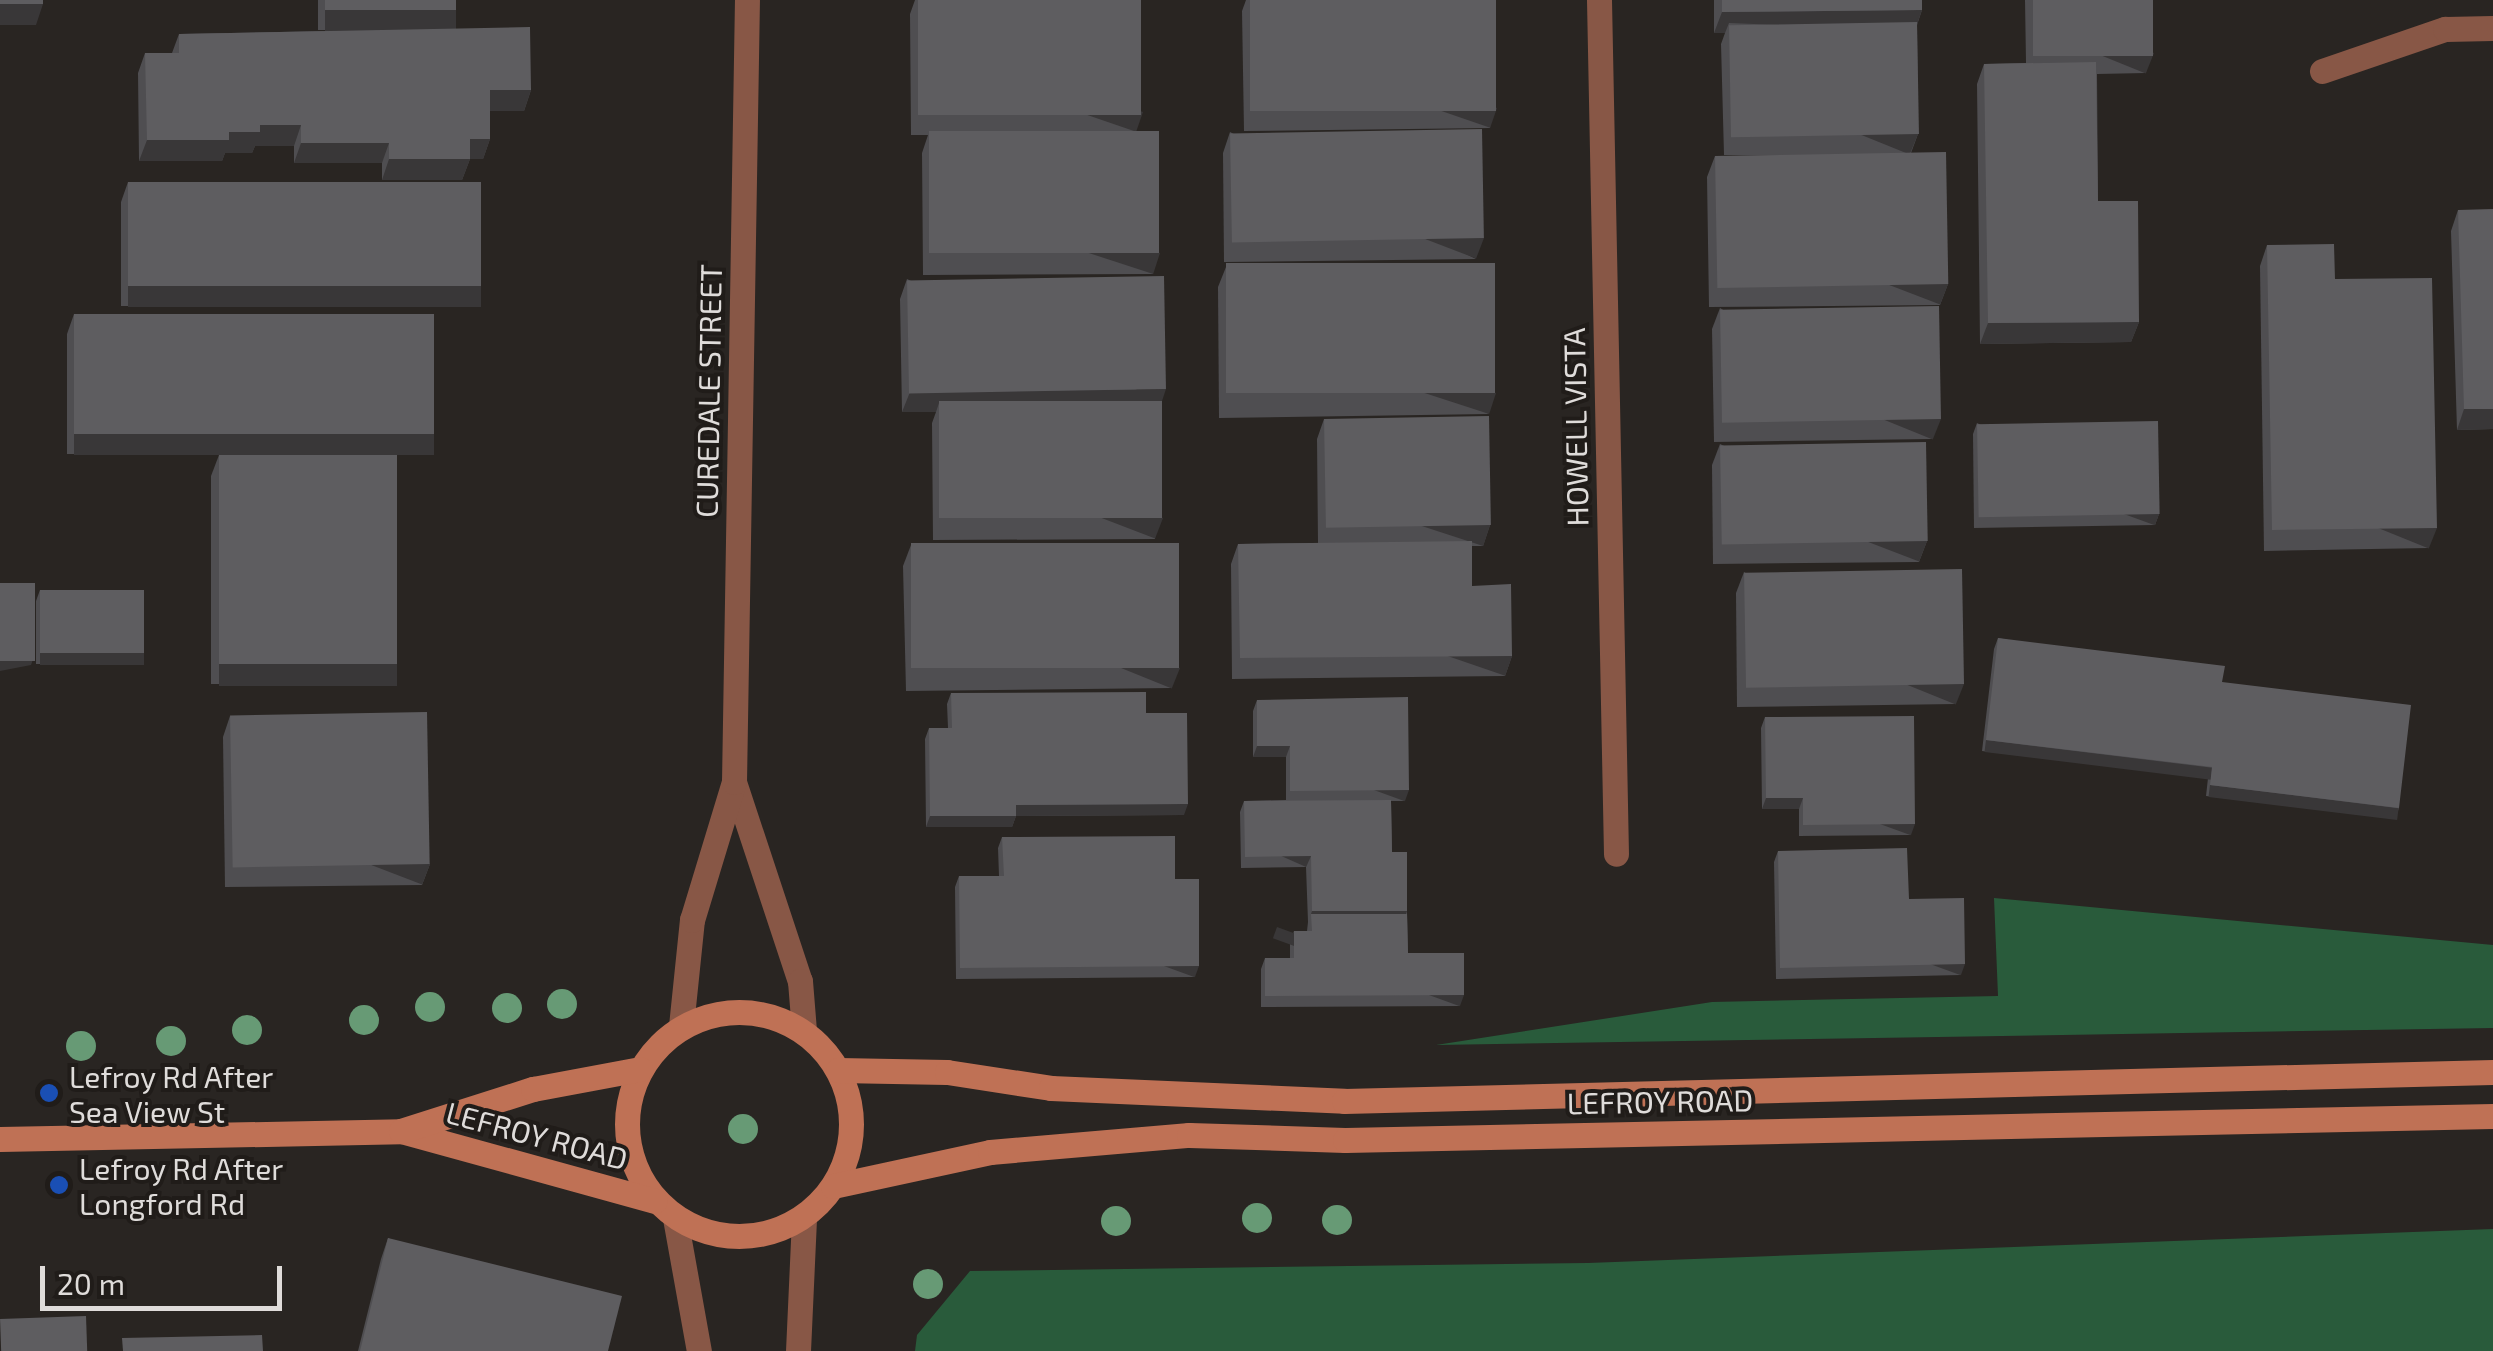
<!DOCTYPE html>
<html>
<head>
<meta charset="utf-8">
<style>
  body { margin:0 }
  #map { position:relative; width:2493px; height:1351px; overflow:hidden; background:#292522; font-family:"Exo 2",sans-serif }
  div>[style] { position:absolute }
  .green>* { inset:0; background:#295b3b }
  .street>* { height:25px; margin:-12.5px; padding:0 12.5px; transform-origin:12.5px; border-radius:12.5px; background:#885746 }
  .secondary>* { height:25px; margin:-12.5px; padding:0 12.5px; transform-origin:12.5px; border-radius:12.5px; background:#bf7155 }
  .secondary>.ring { margin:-12.5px; padding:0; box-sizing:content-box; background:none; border:25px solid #bf7155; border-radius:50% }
  .trees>* { width:30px; height:30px; margin:-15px; border-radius:50%; background:#679a75 }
  .wall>* { inset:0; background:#4f4e51 }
  .shaded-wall>* { inset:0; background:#393738; transform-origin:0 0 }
  .building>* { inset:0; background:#5e5d60; transform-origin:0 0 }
  .dots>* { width:28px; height:28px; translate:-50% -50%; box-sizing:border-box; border:5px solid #201c19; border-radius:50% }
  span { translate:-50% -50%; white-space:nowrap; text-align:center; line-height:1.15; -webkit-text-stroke:8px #201c19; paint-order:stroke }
  .street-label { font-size:30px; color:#dfdcda }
  .poi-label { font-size:30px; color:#dfdcda }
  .left { translate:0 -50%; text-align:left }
  .scale { position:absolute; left:40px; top:1266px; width:242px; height:45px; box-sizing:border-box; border:5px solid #dfdcda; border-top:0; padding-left:12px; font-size:30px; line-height:35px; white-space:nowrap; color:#dfdcda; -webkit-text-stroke:8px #201c19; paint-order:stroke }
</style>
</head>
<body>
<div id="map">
  <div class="green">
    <i style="clip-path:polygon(1994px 898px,2493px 945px,2493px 1028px,1436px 1045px,1712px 1002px,1998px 996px)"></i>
    <i style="clip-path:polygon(2493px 1229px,2493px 1351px,915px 1351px,917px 1335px,970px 1271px,1588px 1263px)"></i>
  </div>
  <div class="street">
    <i style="left:1599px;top:0;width:854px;rotate:88.86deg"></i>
    <i style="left:2322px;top:71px;width:130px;rotate:-18.9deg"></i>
    <i style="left:2445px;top:29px;width:48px;rotate:-1.2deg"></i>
    <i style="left:734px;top:782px;width:210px;rotate:71.7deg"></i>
    <i style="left:800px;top:981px;width:50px;rotate:85.4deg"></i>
    <i style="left:681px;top:1026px;width:107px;rotate:-84.1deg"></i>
    <i style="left:692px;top:920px;width:144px;rotate:-73.1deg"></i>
    <i style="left:734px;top:782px;width:782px;rotate:-89.05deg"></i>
    <i style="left:675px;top:1218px;width:135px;rotate:79.8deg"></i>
    <i style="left:798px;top:1351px;width:134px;rotate:-87.4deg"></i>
  </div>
  <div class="secondary">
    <i class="ring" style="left:627px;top:1012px;width:199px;height:199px"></i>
    <i style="left:838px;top:1070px;width:109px;rotate:1.1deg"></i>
    <i style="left:947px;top:1072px;width:105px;rotate:8.7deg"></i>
    <i style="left:1051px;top:1088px;width:293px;rotate:2.5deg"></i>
    <i style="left:1344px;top:1101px;width:1149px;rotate:-1.45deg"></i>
    <i style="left:401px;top:1131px;width:263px;rotate:15.4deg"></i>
    <i style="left:0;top:1139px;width:401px;rotate:-1.1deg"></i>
    <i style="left:401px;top:1131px;width:139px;rotate:-17.7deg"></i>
    <i style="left:533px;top:1089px;width:109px;rotate:-10.6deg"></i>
    <i style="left:833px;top:1186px;width:161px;rotate:-12.2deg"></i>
    <i style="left:990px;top:1152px;width:200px;rotate:-4.9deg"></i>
    <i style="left:1189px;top:1135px;width:156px;rotate:1.8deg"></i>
    <i style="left:1345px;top:1140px;width:1148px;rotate:-1.2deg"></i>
  </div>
  <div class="trees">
    <i style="left:562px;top:1004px"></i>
    <i style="left:430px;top:1007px"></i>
    <i style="left:507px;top:1008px"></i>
    <i style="left:364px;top:1020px"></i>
    <i style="left:247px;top:1030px"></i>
    <i style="left:171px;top:1041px"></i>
    <i style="left:81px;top:1046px"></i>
    <i style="left:743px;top:1129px"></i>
    <i style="left:1257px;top:1218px"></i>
    <i style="left:1337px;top:1220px"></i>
    <i style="left:1116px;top:1221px"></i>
    <i style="left:928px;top:1284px"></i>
  </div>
  <div class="wall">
    <i style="clip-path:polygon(318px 0,456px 0,456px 10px,449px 29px,531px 90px,524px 111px,490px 111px,490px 139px,483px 159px,470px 159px,462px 180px,382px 180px,382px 163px,294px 163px,294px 146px,255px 146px,252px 153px,225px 153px,222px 161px,139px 161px,138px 73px,145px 53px,172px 53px,179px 34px,375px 30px,318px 30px)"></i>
    <i style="clip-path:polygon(915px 0,1141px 0,1136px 131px,1153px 274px,923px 275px,922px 153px,928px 135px,911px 135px,910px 14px)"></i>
    <i style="clip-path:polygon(1246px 0,1496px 0,1490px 128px,1244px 131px,1242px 11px)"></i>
    <i style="clip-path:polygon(1714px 0,1922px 0,1922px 10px,1917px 25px,1918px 134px,1911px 153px,1948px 284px,1940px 305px,1709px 307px,1707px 177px,1715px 156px,1811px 155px,1724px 155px,1721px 44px,1725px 33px,1714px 33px)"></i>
    <i style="clip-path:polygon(2025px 0,2153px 0,2146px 73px,2097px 74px,2098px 201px,2139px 322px,2131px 342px,1980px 344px,1977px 84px,1984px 64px,2026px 63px)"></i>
    <i style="clip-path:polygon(1230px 132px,1476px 259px,1224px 262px,1223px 153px)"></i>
    <i style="clip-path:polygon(128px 182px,481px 286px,474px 306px,121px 306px,121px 202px)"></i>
    <i style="clip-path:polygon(2458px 210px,2493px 429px,2457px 430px,2451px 231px)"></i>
    <i style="clip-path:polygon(2267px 245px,2335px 279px,2429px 548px,2264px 551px,2260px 266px)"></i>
    <i style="clip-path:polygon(1226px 267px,1489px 414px,1219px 418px,1218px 287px)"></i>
    <i style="clip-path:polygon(907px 279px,1162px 402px,1155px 539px,933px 540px,932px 423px,936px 412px,902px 412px,900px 299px)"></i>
    <i style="clip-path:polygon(1720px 308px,1933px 439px,1714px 442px,1712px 329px)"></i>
    <i style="clip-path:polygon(74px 314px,427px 454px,67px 454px,67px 334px)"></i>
    <i style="clip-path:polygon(1324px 419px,1490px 525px,1483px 546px,1472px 546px,1472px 586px,1512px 656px,1505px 676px,1232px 679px,1231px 564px,1238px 544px,1318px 543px,1317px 439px)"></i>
    <i style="clip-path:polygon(1977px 423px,2159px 514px,2155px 525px,1974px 528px,1973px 434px)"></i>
    <i style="clip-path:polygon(1720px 444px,1927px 541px,1919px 562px,1713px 564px,1712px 465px)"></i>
    <i style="clip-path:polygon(219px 455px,390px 684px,211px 684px,211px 476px)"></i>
    <i style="clip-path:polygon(911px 545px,1172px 688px,906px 691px,903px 566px)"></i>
    <i style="clip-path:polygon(1744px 572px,1956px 704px,1737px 707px,1736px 593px)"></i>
    <i style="clip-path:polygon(40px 590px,140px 664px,36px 664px,36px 601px)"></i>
    <i style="clip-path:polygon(1998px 638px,2222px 682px,2399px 808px,2395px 819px,2206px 796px,2208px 778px,1982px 751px,1994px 649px)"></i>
    <i style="clip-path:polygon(951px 693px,1146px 713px,1184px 815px,1016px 816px,1012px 827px,926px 827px,925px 739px,929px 728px,948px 728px,947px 704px)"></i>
    <i style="clip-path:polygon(1257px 700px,1405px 801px,1391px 801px,1392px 852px,1407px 911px,1408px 953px,1460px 1006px,1261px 1007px,1261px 969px,1265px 958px,1290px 958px,1290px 942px,1294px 931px,1307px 931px,1308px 922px,1306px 867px,1241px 868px,1240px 812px,1244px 801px,1286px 800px,1286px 757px,1253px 757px,1253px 711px)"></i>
    <i style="clip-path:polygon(230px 716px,430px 864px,422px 885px,225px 887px,223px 737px)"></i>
    <i style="clip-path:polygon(1765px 717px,1911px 835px,1799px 836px,1799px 809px,1762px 809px,1761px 728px)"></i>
    <i style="clip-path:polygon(1002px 837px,1175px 879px,1195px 977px,956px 979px,955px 887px,959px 876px,999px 876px,998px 848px)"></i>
    <i style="clip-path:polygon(1778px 851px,1909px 899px,1961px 975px,1776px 979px,1774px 862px)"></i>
    <i style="clip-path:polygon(388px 1238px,608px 1351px,358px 1351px,381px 1259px)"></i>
  </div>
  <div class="shaded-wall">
    <i style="clip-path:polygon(0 4px,43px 4px,36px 25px,0 25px)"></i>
    <i style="left:325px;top:10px;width:131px;height:21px"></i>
    <i style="clip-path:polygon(1922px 10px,1915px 30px,1729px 23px,1725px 33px,1714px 33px,1722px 12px)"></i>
    <i style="left:2154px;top:53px;width:22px;height:121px;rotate:112deg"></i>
    <i style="clip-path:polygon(490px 90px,531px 90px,524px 111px,483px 111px)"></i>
    <i style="left:1497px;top:108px;width:21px;height:246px;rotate:109deg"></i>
    <i style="left:1143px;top:112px;width:21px;height:224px;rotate:109deg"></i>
    <i style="clip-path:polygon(260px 125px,301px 125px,294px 146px,255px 146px,252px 153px,225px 153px,222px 161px,139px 161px,147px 140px,229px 132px)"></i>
    <i style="left:1918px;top:134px;width:22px;height:187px;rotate:112deg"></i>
    <i style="clip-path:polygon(470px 139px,490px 139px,483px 159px,470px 159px,462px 180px,382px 180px,389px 159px)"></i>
    <i style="clip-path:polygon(301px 143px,389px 143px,382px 163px,294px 163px)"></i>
    <i style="left:1484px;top:238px;width:22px;height:253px;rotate:111deg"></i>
    <i style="left:1160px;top:253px;width:22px;height:230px;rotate:108deg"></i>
    <i style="left:1948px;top:284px;width:22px;height:232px;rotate:111deg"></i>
    <i style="left:128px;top:286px;width:353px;height:21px"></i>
    <i style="clip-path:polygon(2139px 322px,2131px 342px,1980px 344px,1988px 323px)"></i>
    <i style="clip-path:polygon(1166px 389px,1159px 410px,939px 403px,936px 412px,902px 412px,910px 392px)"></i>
    <i style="left:1496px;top:393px;width:22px;height:269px;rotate:108deg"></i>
    <i style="clip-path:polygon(2464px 409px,2493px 409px,2493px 429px,2457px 430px)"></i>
    <i style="left:1941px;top:419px;width:22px;height:219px;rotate:112deg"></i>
    <i style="left:74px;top:434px;width:360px;height:21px"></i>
    <i style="left:2159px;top:514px;width:12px;height:181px;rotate:110deg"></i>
    <i style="left:1163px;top:518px;width:22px;height:223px;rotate:111deg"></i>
    <i style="left:1490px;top:525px;width:22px;height:165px;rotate:108deg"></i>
    <i style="left:2437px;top:528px;width:22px;height:165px;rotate:112deg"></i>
    <i style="left:1927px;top:541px;width:22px;height:206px;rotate:111deg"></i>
    <i style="left:40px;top:653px;width:104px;height:12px"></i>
    <i style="clip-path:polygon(35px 654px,31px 665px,0 671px,0 661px)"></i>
    <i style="left:1512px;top:656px;width:21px;height:272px;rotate:109deg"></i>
    <i style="left:219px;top:664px;width:178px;height:22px"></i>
    <i style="left:1180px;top:668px;width:22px;height:267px;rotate:112deg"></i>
    <i style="left:1964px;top:684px;width:22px;height:219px;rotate:112deg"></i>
    <i style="left:1986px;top:740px;width:228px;height:12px;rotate:7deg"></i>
    <i style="clip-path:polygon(1257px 746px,1290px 746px,1286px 757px,1253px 757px)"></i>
    <i style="left:2210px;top:785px;width:190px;height:12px;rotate:7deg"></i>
    <i style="left:1409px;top:790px;width:12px;height:119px;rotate:110deg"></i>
    <i style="clip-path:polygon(1766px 798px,1803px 798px,1799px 809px,1762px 809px)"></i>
    <i style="clip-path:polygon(1188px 804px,1184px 815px,1016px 816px,1012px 827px,926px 827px,930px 816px,1016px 805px)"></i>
    <i style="left:1915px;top:824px;width:12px;height:112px;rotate:110deg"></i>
    <i style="left:1311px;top:856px;width:12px;height:66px;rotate:114deg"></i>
    <i style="left:430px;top:864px;width:22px;height:198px;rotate:111deg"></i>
    <i style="clip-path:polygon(1312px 911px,1407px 911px,1403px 922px,1311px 914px)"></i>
    <i style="left:1965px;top:964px;width:12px;height:185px;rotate:110deg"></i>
    <i style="left:1199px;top:966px;width:12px;height:239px;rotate:110deg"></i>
    <i style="left:1464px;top:995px;width:12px;height:199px;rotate:110deg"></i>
  </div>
  <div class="building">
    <i style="left:0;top:0;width:43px;height:4px"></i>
    <i style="left:325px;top:0;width:131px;height:10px"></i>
    <i style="left:918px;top:0;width:223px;height:115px"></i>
    <i style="left:1250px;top:0;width:246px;height:111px"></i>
    <i style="clip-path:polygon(1722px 0,1922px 0,1922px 10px,1722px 12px)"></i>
    <i style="left:2033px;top:0;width:120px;height:56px"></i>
    <i style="left:1917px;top:22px;width:112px;height:188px;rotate:89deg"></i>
    <i style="clip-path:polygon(530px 27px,531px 90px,490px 90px,490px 139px,470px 139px,470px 159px,389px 159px,389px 143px,301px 143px,301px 125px,260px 125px,260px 132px,229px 132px,229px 140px,147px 140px,145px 53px,179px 53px,179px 34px)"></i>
    <i style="clip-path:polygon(2096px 62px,2098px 201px,2138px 201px,2139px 322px,1988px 323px,1984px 64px)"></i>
    <i style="left:1482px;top:129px;width:109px;height:252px;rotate:89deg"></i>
    <i style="left:1159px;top:131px;width:122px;height:230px;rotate:90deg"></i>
    <i style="left:1946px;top:152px;width:132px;height:231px;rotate:89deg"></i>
    <i style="left:128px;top:182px;width:353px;height:104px"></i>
    <i style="clip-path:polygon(2493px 209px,2493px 409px,2464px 409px,2458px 210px)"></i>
    <i style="clip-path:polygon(2334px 244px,2335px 279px,2432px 278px,2437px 528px,2272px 530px,2267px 245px)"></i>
    <i style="left:1495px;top:263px;width:130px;height:269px;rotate:90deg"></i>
    <i style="left:1164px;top:276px;width:113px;height:257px;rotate:89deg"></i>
    <i style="left:1939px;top:306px;width:113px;height:219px;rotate:89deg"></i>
    <i style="left:74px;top:314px;width:360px;height:120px"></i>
    <i style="left:1162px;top:401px;width:117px;height:223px;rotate:90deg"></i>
    <i style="left:1489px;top:416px;width:109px;height:165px;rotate:89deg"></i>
    <i style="left:2158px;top:421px;width:93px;height:181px;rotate:89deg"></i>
    <i style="left:1926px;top:442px;width:99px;height:206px;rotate:89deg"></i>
    <i style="left:219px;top:455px;width:178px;height:209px"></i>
    <i style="clip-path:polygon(1472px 541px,1472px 586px,1511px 584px,1512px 656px,1240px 658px,1238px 544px)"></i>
    <i style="left:1179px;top:543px;width:125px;height:268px;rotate:90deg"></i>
    <i style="left:1962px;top:569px;width:115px;height:218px;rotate:89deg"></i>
    <i style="left:0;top:583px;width:35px;height:78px"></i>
    <i style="left:40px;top:590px;width:104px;height:63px"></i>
    <i style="clip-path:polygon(1998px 638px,2225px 666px,2222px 682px,2411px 705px,2399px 808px,2210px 785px,2212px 767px,1986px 740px)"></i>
    <i style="clip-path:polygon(1146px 692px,1146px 713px,1187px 713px,1188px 804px,1016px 805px,1016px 816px,930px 816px,929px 728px,952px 728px,951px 693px)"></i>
    <i style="clip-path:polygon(1408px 697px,1409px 790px,1290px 791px,1290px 746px,1257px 746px,1257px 700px)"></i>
    <i style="left:427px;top:712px;width:152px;height:197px;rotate:89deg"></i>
    <i style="clip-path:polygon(1914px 716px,1915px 824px,1803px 825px,1803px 798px,1766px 798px,1765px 717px)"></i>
    <i style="clip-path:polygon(1391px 800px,1392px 852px,1407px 852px,1407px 911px,1312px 911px,1311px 856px,1245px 857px,1244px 801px)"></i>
    <i style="clip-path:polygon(1175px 836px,1175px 879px,1199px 879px,1199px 966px,960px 968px,959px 876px,1004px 876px,1002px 837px)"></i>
    <i style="clip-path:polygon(1907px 848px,1909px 899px,1964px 898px,1965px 964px,1780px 968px,1778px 851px)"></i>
    <i style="clip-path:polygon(1311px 914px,1407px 914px,1408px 953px,1464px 953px,1464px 995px,1265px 996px,1265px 958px,1294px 958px,1294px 931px,1312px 931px)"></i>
    <i style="clip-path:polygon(388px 1238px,622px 1296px,608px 1351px,360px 1351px)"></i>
    <i style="left:86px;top:1316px;width:35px;height:86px;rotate:88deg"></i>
    <i style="clip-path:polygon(262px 1335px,263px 1351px,123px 1351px,122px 1338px)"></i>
  </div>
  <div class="dots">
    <i style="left:49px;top:1093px;background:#1a4fb4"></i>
    <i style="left:59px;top:1185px;background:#1a4fb4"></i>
  </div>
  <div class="street-label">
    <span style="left:708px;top:391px;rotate:-89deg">CUREDALE STREET</span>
    <span style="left:1575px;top:427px;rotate:-91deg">HOWELL VISTA</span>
    <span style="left:1660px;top:1101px;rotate:-1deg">LEFROY ROAD</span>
    <span style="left:537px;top:1135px;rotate:15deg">LEFROY ROAD</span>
  </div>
  <div class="poi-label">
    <span class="left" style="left:69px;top:1093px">Lefroy Rd After<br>Sea View St</span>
    <span class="left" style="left:79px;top:1185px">Lefroy Rd After<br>Longford Rd</span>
  </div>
  <div class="scale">20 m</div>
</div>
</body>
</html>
